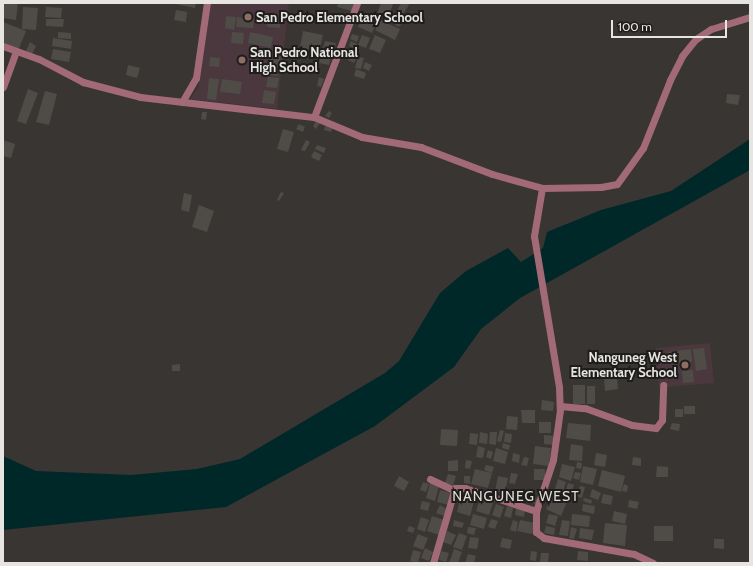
<!DOCTYPE html>
<html>
<head>
<meta charset="utf-8">
<style>
  body { margin:0 }
  #map { position:relative; width:753px; height:566px; overflow:hidden; background:#383532; font-family:Cabin,sans-serif }
  div>[style] { position:absolute }
  .education>* { inset:0; background:#4b373e }
  .water>* { inset:0; background:#002829 }
  .building>* { inset:0; background:#4f4c48 }
  .minor>* { height:7px; margin:-3.5px; padding:0 3.5px; transform-origin:3.5px; border-radius:3.5px; background:#a26977 }
  .dots>* { width:11px; height:11px; translate:-50% -50%; box-sizing:border-box; border:2px solid #1e1d1b; border-radius:50% }
  span { translate:-50% -50%; white-space:nowrap; text-align:center; line-height:1.15; -webkit-text-stroke:4px #1e1d1b; paint-order:stroke }
  .poi-label { font-size:13px; color:#e6e5e2; font-weight:700 }
  .left { translate:0 -50%; text-align:left }
  .right { translate:-100% -50%; text-align:right }
  .neighbourhood-label { font-size:14px; color:#dfddd8; letter-spacing:1px }
  .frame { position:absolute; inset:0; border:4px solid #e6e5e2; pointer-events:none }
  .scale { position:absolute; left:611px; top:20px; width:116px; height:18px; box-sizing:border-box; border:2px solid #e6e5e2; border-top:0; padding-left:5px; font-size:12px; line-height:14px; white-space:nowrap; color:#e6e5e2; -webkit-text-stroke:3px #1e1d1b; paint-order:stroke }
</style>
</head>
<body>
<div id="map">
  <div class="education">
    <div style="clip-path:polygon(211px 3px,289px 3px,277px 109px,190px 99px,198px 88px)"></div>
    <div style="clip-path:polygon(710px 343px,714px 383px,659px 388px,655px 348px)"></div>
  </div>
  <div class="water">
    <div style="clip-path:polygon(750px 139px,750px 170px,520px 298px,481px 329px,454px 367px,375px 426px,226px 507px,3px 530px,3px 456px,36px 471px,131px 475px,197px 469px,240px 459px,385px 373px,399px 361px,440px 293px,466px 271px,508px 248px,521px 262px,543px 248px,547px 232px,601px 210px,671px 191px)"></div>
  </div>
  <div class="building">
    <div style="clip-path:polygon(3px 3px,18px 3px,16px 20px,3px 18px)"></div>
    <div style="clip-path:polygon(171px 3px,196px 3px,195px 8px)"></div>
    <div style="clip-path:polygon(338px 3px,354px 3px,352px 11px,337px 7px)"></div>
    <div style="clip-path:polygon(381px 3px,393px 4px,388px 18px,377px 14px)"></div>
    <div style="clip-path:polygon(401px 3px,410px 3px,402px 16px,396px 13px)"></div>
    <div style="clip-path:polygon(23px 7px,38px 8px,36px 30px,22px 29px)"></div>
    <div style="clip-path:polygon(46px 7px,62px 8px,61px 18px,45px 17px)"></div>
    <div style="clip-path:polygon(176px 10px,187px 12px,186px 22px,174px 20px)"></div>
    <div style="clip-path:polygon(398px 14px,405px 19px,399px 27px,392px 23px)"></div>
    <div style="clip-path:polygon(363px 15px,377px 21px,372px 33px,358px 27px)"></div>
    <div style="clip-path:polygon(226px 16px,236px 17px,234px 30px,225px 28px)"></div>
    <div style="clip-path:polygon(237px 17px,254px 19px,253px 28px,236px 27px)"></div>
    <div style="clip-path:polygon(268px 17px,280px 18px,280px 28px,267px 27px)"></div>
    <div style="clip-path:polygon(46px 19px,64px 19px,63px 27px,46px 26px)"></div>
    <div style="clip-path:polygon(380px 20px,400px 29px,395px 40px,375px 30px)"></div>
    <div style="clip-path:polygon(3px 22px,26px 31px,18px 51px,3px 45px)"></div>
    <div style="clip-path:polygon(303px 31px,323px 35px,319px 52px,300px 47px)"></div>
    <div style="clip-path:polygon(58px 32px,71px 33px,71px 39px,58px 38px)"></div>
    <div style="clip-path:polygon(232px 32px,244px 33px,243px 44px,231px 43px)"></div>
    <div style="clip-path:polygon(250px 32px,273px 37px,271px 48px,248px 43px)"></div>
    <div style="clip-path:polygon(352px 34px,359px 36px,357px 42px,350px 39px)"></div>
    <div style="clip-path:polygon(362px 35px,370px 38px,366px 48px,358px 45px)"></div>
    <div style="clip-path:polygon(375px 35px,386px 40px,380px 53px,369px 49px)"></div>
    <div style="clip-path:polygon(53px 38px,72px 41px,71px 49px,52px 46px)"></div>
    <div style="clip-path:polygon(325px 41px,336px 43px,334px 51px,323px 48px)"></div>
    <div style="clip-path:polygon(351px 41px,357px 44px,355px 49px,349px 46px)"></div>
    <div style="clip-path:polygon(30px 42px,36px 46px,32px 54px,26px 51px)"></div>
    <div style="clip-path:polygon(53px 49px,71px 52px,69px 62px,51px 59px)"></div>
    <div style="clip-path:polygon(271px 54px,281px 56px,278px 76px,268px 75px)"></div>
    <div style="clip-path:polygon(321px 54px,331px 57px,329px 65px,319px 63px)"></div>
    <div style="clip-path:polygon(350px 54px,357px 57px,354px 63px,348px 60px)"></div>
    <div style="clip-path:polygon(210px 57px,220px 58px,219px 67px,209px 66px)"></div>
    <div style="clip-path:polygon(358px 57px,364px 58px,361px 69px,355px 68px)"></div>
    <div style="clip-path:polygon(365px 62px,372px 65px,369px 71px,363px 68px)"></div>
    <div style="clip-path:polygon(128px 65px,140px 68px,137px 78px,126px 75px)"></div>
    <div style="clip-path:polygon(356px 69px,366px 73px,364px 79px,354px 76px)"></div>
    <div style="clip-path:polygon(268px 77px,279px 78px,277px 88px,266px 87px)"></div>
    <div style="clip-path:polygon(319px 77px,324px 79px,321px 87px,317px 86px)"></div>
    <div style="clip-path:polygon(209px 78px,219px 79px,216px 100px,207px 99px)"></div>
    <div style="clip-path:polygon(222px 79px,242px 82px,240px 94px,220px 92px)"></div>
    <div style="clip-path:polygon(28px 89px,38px 93px,26px 124px,17px 121px)"></div>
    <div style="clip-path:polygon(264px 90px,276px 92px,274px 104px,262px 103px)"></div>
    <div style="clip-path:polygon(45px 91px,57px 94px,49px 125px,36px 122px)"></div>
    <div style="clip-path:polygon(727px 94px,740px 95px,738px 105px,726px 103px)"></div>
    <div style="clip-path:polygon(329px 111px,332px 113px,329px 118px,325px 116px)"></div>
    <div style="clip-path:polygon(202px 112px,207px 112px,206px 120px,201px 119px)"></div>
    <div style="clip-path:polygon(317px 120px,320px 123px,316px 129px,313px 126px)"></div>
    <div style="clip-path:polygon(299px 124px,305px 127px,303px 132px,296px 129px)"></div>
    <div style="clip-path:polygon(325px 126px,332px 128px,331px 132px,324px 130px)"></div>
    <div style="clip-path:polygon(283px 129px,294px 132px,288px 152px,277px 149px)"></div>
    <div style="clip-path:polygon(3px 140px,15px 144px,11px 158px,3px 156px)"></div>
    <div style="clip-path:polygon(306px 140px,310px 142px,305px 151px,301px 150px)"></div>
    <div style="clip-path:polygon(317px 145px,326px 148px,324px 153px,315px 149px)"></div>
    <div style="clip-path:polygon(314px 151px,322px 155px,319px 161px,311px 157px)"></div>
    <div style="clip-path:polygon(281px 192px,284px 193px,279px 201px,277px 200px)"></div>
    <div style="clip-path:polygon(184px 193px,192px 195px,189px 212px,181px 210px)"></div>
    <div style="clip-path:polygon(199px 205px,214px 211px,207px 232px,192px 227px)"></div>
    <div style="clip-path:polygon(704px 348px,707px 369px,696px 371px,693px 349px)"></div>
    <div style="clip-path:polygon(691px 349px,692px 362px,668px 364px,668px 352px)"></div>
    <div style="clip-path:polygon(180px 364px,180px 371px,172px 371px,172px 365px)"></div>
    <div style="clip-path:polygon(693px 370px,694px 382px,683px 383px,682px 371px)"></div>
    <div style="clip-path:polygon(617px 377px,618px 389px,605px 391px,604px 378px)"></div>
    <div style="clip-path:polygon(573px 385px,585px 385px,585px 404px,573px 404px)"></div>
    <div style="clip-path:polygon(587px 386px,595px 386px,595px 404px,587px 404px)"></div>
    <div style="clip-path:polygon(542px 400px,554px 402px,553px 411px,541px 410px)"></div>
    <div style="clip-path:polygon(684px 406px,695px 406px,695px 414px,684px 414px)"></div>
    <div style="clip-path:polygon(675px 409px,683px 409px,683px 417px,675px 417px)"></div>
    <div style="clip-path:polygon(521px 410px,535px 410px,535px 423px,522px 423px)"></div>
    <div style="clip-path:polygon(507px 416px,518px 417px,517px 430px,506px 429px)"></div>
    <div style="clip-path:polygon(539px 422px,551px 422px,551px 433px,539px 433px)"></div>
    <div style="clip-path:polygon(568px 423px,591px 425px,590px 441px,566px 438px)"></div>
    <div style="clip-path:polygon(672px 423px,680px 424px,679px 431px,670px 429px)"></div>
    <div style="clip-path:polygon(441px 429px,458px 430px,457px 446px,440px 445px)"></div>
    <div style="clip-path:polygon(500px 430px,504px 431px,501px 442px,497px 441px)"></div>
    <div style="clip-path:polygon(480px 432px,488px 434px,487px 444px,479px 443px)"></div>
    <div style="clip-path:polygon(490px 432px,497px 432px,496px 445px,489px 444px)"></div>
    <div style="clip-path:polygon(470px 433px,478px 434px,477px 445px,469px 444px)"></div>
    <div style="clip-path:polygon(505px 433px,512px 434px,511px 443px,504px 442px)"></div>
    <div style="clip-path:polygon(544px 435px,555px 436px,554px 445px,544px 444px)"></div>
    <div style="clip-path:polygon(503px 443px,510px 445px,509px 450px,502px 448px)"></div>
    <div style="clip-path:polygon(571px 444px,583px 446px,582px 461px,569px 460px)"></div>
    <div style="clip-path:polygon(478px 446px,485px 448px,483px 458px,476px 457px)"></div>
    <div style="clip-path:polygon(535px 446px,551px 448px,549px 466px,533px 464px)"></div>
    <div style="clip-path:polygon(496px 448px,508px 452px,505px 464px,493px 461px)"></div>
    <div style="clip-path:polygon(488px 450px,493px 452px,491px 459px,486px 457px)"></div>
    <div style="clip-path:polygon(513px 453px,520px 455px,519px 463px,512px 461px)"></div>
    <div style="clip-path:polygon(596px 453px,607px 455px,605px 467px,594px 465px)"></div>
    <div style="clip-path:polygon(524px 457px,529px 458px,527px 466px,521px 465px)"></div>
    <div style="clip-path:polygon(633px 457px,641px 458px,641px 466px,632px 465px)"></div>
    <div style="clip-path:polygon(458px 460px,458px 471px,448px 471px,448px 461px)"></div>
    <div style="clip-path:polygon(466px 460px,472px 461px,470px 469px,465px 468px)"></div>
    <div style="clip-path:polygon(577px 462px,582px 463px,581px 469px,576px 468px)"></div>
    <div style="clip-path:polygon(562px 464px,575px 467px,571px 481px,559px 477px)"></div>
    <div style="clip-path:polygon(486px 465px,494px 467px,492px 473px,484px 470px)"></div>
    <div style="clip-path:polygon(583px 466px,597px 469px,593px 485px,580px 482px)"></div>
    <div style="clip-path:polygon(657px 466px,668px 467px,668px 477px,656px 477px)"></div>
    <div style="clip-path:polygon(475px 469px,492px 473px,488px 488px,471px 484px)"></div>
    <div style="clip-path:polygon(534px 469px,545px 469px,545px 480px,534px 480px)"></div>
    <div style="clip-path:polygon(602px 470px,625px 476px,621px 492px,598px 486px)"></div>
    <div style="clip-path:polygon(575px 472px,581px 473px,579px 480px,573px 478px)"></div>
    <div style="clip-path:polygon(511px 473px,518px 474px,515px 484px,509px 483px)"></div>
    <div style="clip-path:polygon(448px 474px,456px 476px,453px 486px,445px 483px)"></div>
    <div style="clip-path:polygon(399px 476px,409px 482px,404px 491px,394px 486px)"></div>
    <div style="clip-path:polygon(464px 476px,470px 476px,470px 484px,464px 483px)"></div>
    <div style="clip-path:polygon(498px 476px,508px 478px,505px 493px,495px 491px)"></div>
    <div style="clip-path:polygon(558px 479px,566px 482px,563px 491px,555px 489px)"></div>
    <div style="clip-path:polygon(423px 482px,429px 484px,426px 492px,420px 490px)"></div>
    <div style="clip-path:polygon(430px 483px,439px 486px,435px 501px,426px 498px)"></div>
    <div style="clip-path:polygon(568px 483px,574px 485px,571px 495px,565px 493px)"></div>
    <div style="clip-path:polygon(624px 484px,628px 486px,627px 492px,622px 491px)"></div>
    <div style="clip-path:polygon(580px 486px,585px 487px,582px 498px,576px 496px)"></div>
    <div style="clip-path:polygon(592px 489px,601px 493px,598px 500px,590px 497px)"></div>
    <div style="clip-path:polygon(440px 490px,451px 493px,448px 505px,437px 502px)"></div>
    <div style="clip-path:polygon(461px 494px,475px 498px,470px 516px,457px 512px)"></div>
    <div style="clip-path:polygon(603px 494px,613px 496px,611px 505px,601px 503px)"></div>
    <div style="clip-path:polygon(552px 495px,567px 502px,561px 516px,546px 509px)"></div>
    <div style="clip-path:polygon(529px 496px,538px 499px,536px 504px,527px 501px)"></div>
    <div style="clip-path:polygon(584px 498px,592px 500px,591px 504px,583px 501px)"></div>
    <div style="clip-path:polygon(480px 499px,493px 503px,489px 515px,476px 511px)"></div>
    <div style="clip-path:polygon(629px 500px,639px 502px,637px 509px,628px 507px)"></div>
    <div style="clip-path:polygon(422px 501px,430px 503px,428px 511px,420px 509px)"></div>
    <div style="clip-path:polygon(496px 504px,504px 507px,500px 518px,492px 515px)"></div>
    <div style="clip-path:polygon(583px 504px,595px 506px,594px 514px,582px 511px)"></div>
    <div style="clip-path:polygon(440px 505px,447px 509px,444px 516px,436px 513px)"></div>
    <div style="clip-path:polygon(507px 506px,513px 508px,511px 518px,504px 516px)"></div>
    <div style="clip-path:polygon(516px 508px,525px 510px,524px 517px,515px 515px)"></div>
    <div style="clip-path:polygon(614px 511px,627px 514px,625px 524px,612px 521px)"></div>
    <div style="clip-path:polygon(473px 514px,487px 518px,484px 529px,470px 525px)"></div>
    <div style="clip-path:polygon(549px 514px,558px 516px,555px 526px,546px 523px)"></div>
    <div style="clip-path:polygon(572px 514px,590px 516px,589px 527px,571px 525px)"></div>
    <div style="clip-path:polygon(432px 516px,444px 520px,439px 535px,427px 531px)"></div>
    <div style="clip-path:polygon(421px 517px,429px 520px,425px 532px,417px 529px)"></div>
    <div style="clip-path:polygon(491px 519px,498px 521px,495px 529px,488px 527px)"></div>
    <div style="clip-path:polygon(454px 520px,464px 523px,462px 528px,453px 526px)"></div>
    <div style="clip-path:polygon(513px 520px,518px 522px,516px 532px,510px 530px)"></div>
    <div style="clip-path:polygon(520px 520px,535px 523px,532px 534px,517px 531px)"></div>
    <div style="clip-path:polygon(562px 520px,570px 521px,568px 536px,559px 535px)"></div>
    <div style="clip-path:polygon(605px 523px,627px 525px,625px 546px,603px 543px)"></div>
    <div style="clip-path:polygon(409px 526px,415px 528px,413px 533px,407px 531px)"></div>
    <div style="clip-path:polygon(546px 526px,555px 528px,554px 535px,544px 533px)"></div>
    <div style="clip-path:polygon(654px 526px,673px 526px,673px 541px,654px 541px)"></div>
    <div style="clip-path:polygon(468px 527px,476px 528px,474px 535px,467px 533px)"></div>
    <div style="clip-path:polygon(571px 527px,577px 529px,574px 539px,569px 538px)"></div>
    <div style="clip-path:polygon(580px 528px,594px 530px,592px 540px,579px 538px)"></div>
    <div style="clip-path:polygon(447px 531px,456px 535px,451px 545px,443px 542px)"></div>
    <div style="clip-path:polygon(459px 533px,467px 536px,462px 550px,453px 547px)"></div>
    <div style="clip-path:polygon(418px 534px,428px 538px,423px 550px,413px 546px)"></div>
    <div style="clip-path:polygon(470px 537px,479px 538px,477px 549px,468px 548px)"></div>
    <div style="clip-path:polygon(502px 538px,512px 540px,510px 549px,500px 547px)"></div>
    <div style="clip-path:polygon(714px 539px,724px 539px,724px 549px,714px 548px)"></div>
    <div style="clip-path:polygon(425px 548px,433px 552px,429px 561px,421px 558px)"></div>
    <div style="clip-path:polygon(454px 549px,462px 552px,458px 563px,449px 563px)"></div>
    <div style="clip-path:polygon(413px 550px,421px 552px,418px 563px,410px 561px)"></div>
    <div style="clip-path:polygon(441px 551px,449px 553px,446px 562px,439px 560px)"></div>
    <div style="clip-path:polygon(531px 551px,537px 552px,536px 561px,530px 560px)"></div>
    <div style="clip-path:polygon(578px 551px,588px 552px,588px 561px,577px 560px)"></div>
    <div style="clip-path:polygon(541px 553px,549px 553px,548px 563px,540px 562px)"></div>
    <div style="clip-path:polygon(468px 554px,476px 556px,474px 563px,465px 563px)"></div>
  </div>
  <div class="minor">
    <div style="left:3px;top:46px;width:38px;rotate:20deg"></div>
    <div style="left:39px;top:59px;width:50px;rotate:27.6deg"></div>
    <div style="left:83px;top:82px;width:59px;rotate:14.7deg"></div>
    <div style="left:140px;top:97px;width:175px;rotate:6.6deg"></div>
    <div style="left:314px;top:117px;width:52px;rotate:22.6deg"></div>
    <div style="left:362px;top:137px;width:60px;rotate:9.6deg"></div>
    <div style="left:421px;top:147px;width:76px;rotate:20.8deg"></div>
    <div style="left:492px;top:174px;width:52px;rotate:15.6deg"></div>
    <div style="left:542px;top:188px;width:59px;rotate:-1deg"></div>
    <div style="left:601px;top:187px;width:16px;rotate:-11deg"></div>
    <div style="left:617px;top:184px;width:44px;rotate:-54.2deg"></div>
    <div style="left:643px;top:148px;width:73px;rotate:-68.3deg"></div>
    <div style="left:670px;top:80px;width:27px;rotate:-63deg"></div>
    <div style="left:682px;top:56px;width:22px;rotate:-51deg"></div>
    <div style="left:696px;top:39px;width:18px;rotate:-34deg"></div>
    <div style="left:711px;top:29px;width:41px;rotate:-17.1deg"></div>
    <div style="left:3px;top:87px;width:38px;rotate:-70deg"></div>
    <div style="left:182px;top:102px;width:28px;rotate:-60deg"></div>
    <div style="left:196px;top:78px;width:76px;rotate:-81.7deg"></div>
    <div style="left:314px;top:117px;width:122px;rotate:-69.3deg"></div>
    <div style="left:542px;top:188px;width:49px;rotate:99.5deg"></div>
    <div style="left:534px;top:236px;width:153px;rotate:80.6deg"></div>
    <div style="left:559px;top:387px;width:23px;rotate:88deg"></div>
    <div style="left:560px;top:410px;width:50px;rotate:98deg"></div>
    <div style="left:553px;top:460px;width:54px;rotate:108.4deg"></div>
    <div style="left:536px;top:511px;width:21px;rotate:90deg"></div>
    <div style="left:536px;top:532px;width:10px;rotate:37deg"></div>
    <div style="left:544px;top:538px;width:91px;rotate:10.1deg"></div>
    <div style="left:634px;top:554px;width:21px;rotate:25deg"></div>
    <div style="left:560px;top:406px;width:25px;rotate:5deg"></div>
    <div style="left:585px;top:408px;width:50px;rotate:19.9deg"></div>
    <div style="left:632px;top:425px;width:24px;rotate:7deg"></div>
    <div style="left:656px;top:428px;width:10px;rotate:-53deg"></div>
    <div style="left:662px;top:420px;width:35px;rotate:-88deg"></div>
    <div style="left:430px;top:479px;width:26px;rotate:25deg"></div>
    <div style="left:433px;top:563px;width:78px;rotate:-73.7deg"></div>
    <div style="left:455px;top:488px;width:10px"></div>
    <div style="left:465px;top:488px;width:75px;rotate:17.9deg"></div>
  </div>
  <div class="dots">
    <div style="left:248px;top:17px;background:#8d6e63"></div>
    <div style="left:242px;top:60px;background:#8d6e63"></div>
    <div style="left:685px;top:365px;background:#8d6e63"></div>
  </div>
  <div class="poi-label">
    <span class="left" style="left:256px;top:17px">San Pedro Elementary School</span>
    <span class="left" style="left:250px;top:60px">San Pedro National<br>High School</span>
    <span class="right" style="left:677px;top:365px">Nanguneg West<br>Elementary School</span>
  </div>
  <div class="neighbourhood-label">
    <span style="left:516px;top:496px">NANGUNEG WEST</span>
  </div>
  <div class="frame"></div>
  <div class="scale">100 m</div>
</div>
</body>
</html>
